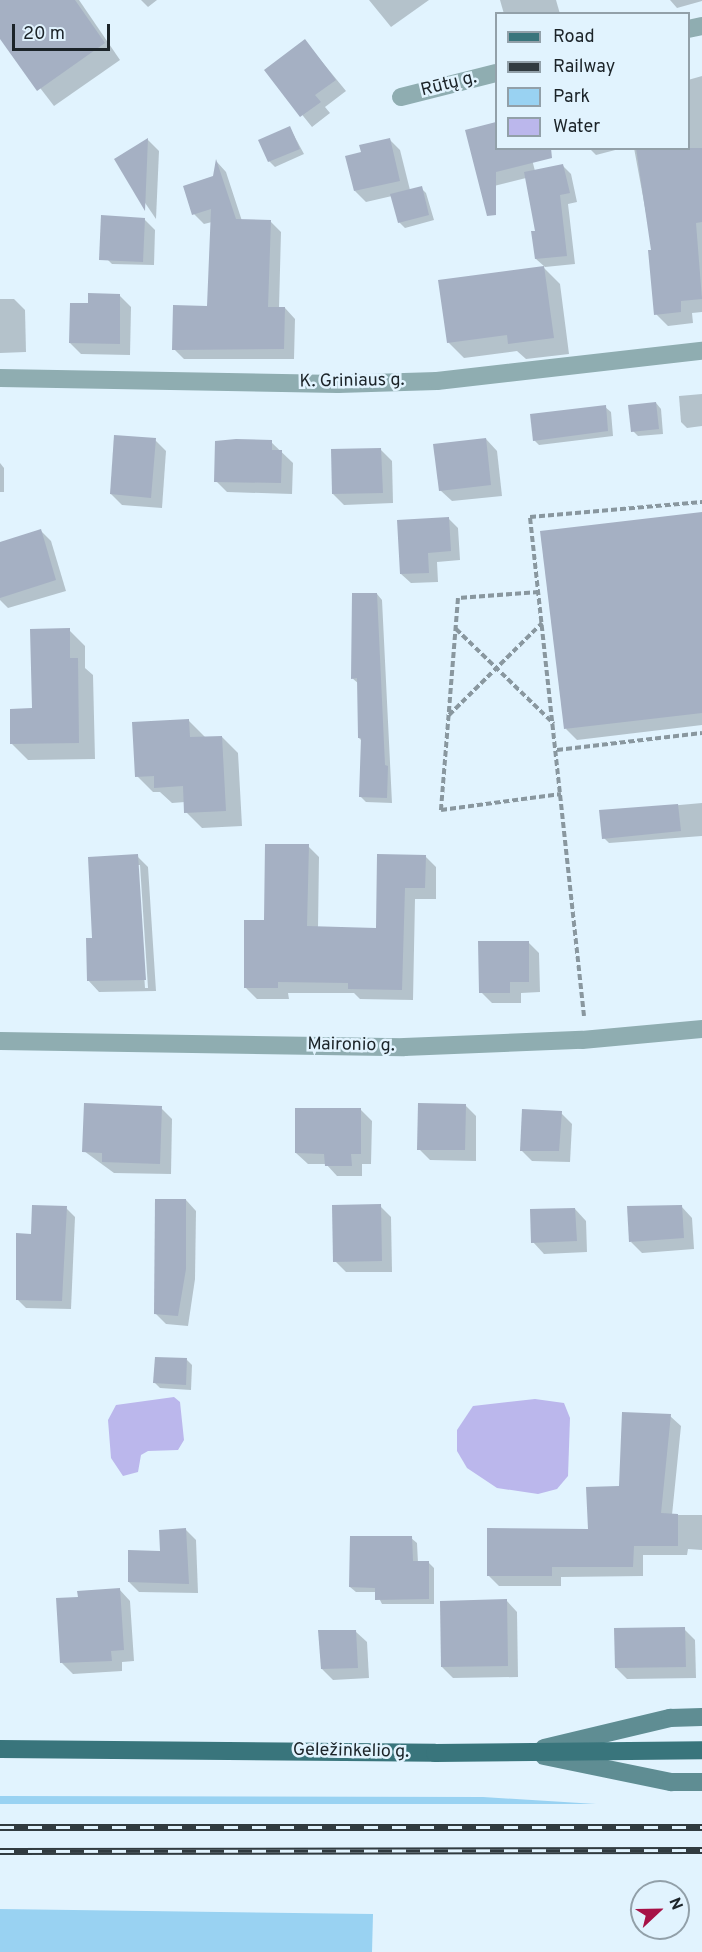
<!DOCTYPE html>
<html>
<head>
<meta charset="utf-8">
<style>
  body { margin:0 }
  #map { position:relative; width:702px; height:1952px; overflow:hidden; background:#e1f3fe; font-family:Overpass,sans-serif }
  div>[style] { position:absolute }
  .green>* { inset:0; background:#99d2f2 }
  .water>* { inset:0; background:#bbb7ec }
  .shadow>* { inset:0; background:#0003 }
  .building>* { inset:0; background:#a5b0c3 }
  .path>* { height:4px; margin-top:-2px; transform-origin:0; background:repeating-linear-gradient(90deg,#89979f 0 6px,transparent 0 9px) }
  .street>* { height:18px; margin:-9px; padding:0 9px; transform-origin:9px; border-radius:9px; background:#8fadb1 }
  .secondary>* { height:18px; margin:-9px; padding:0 9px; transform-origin:9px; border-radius:9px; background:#5f8d93 }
  .primary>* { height:18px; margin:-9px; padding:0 9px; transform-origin:9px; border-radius:9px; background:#39757c }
  .rail>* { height:7px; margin-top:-3.5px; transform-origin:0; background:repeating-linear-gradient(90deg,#e1f3fe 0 14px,#313b40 0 28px); box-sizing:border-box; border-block:2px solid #313b40 }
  span { translate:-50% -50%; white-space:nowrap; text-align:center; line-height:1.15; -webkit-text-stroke:5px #e1f3fe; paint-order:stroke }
  .street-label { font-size:18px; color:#1c2429 }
  .legend { position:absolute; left:495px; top:12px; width:195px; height:138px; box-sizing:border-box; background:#e1f3fe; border:2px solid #92a0a9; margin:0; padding:8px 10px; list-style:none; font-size:18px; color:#1c2429 }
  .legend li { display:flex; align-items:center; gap:12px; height:30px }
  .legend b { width:30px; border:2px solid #92a0a9 }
  .north { position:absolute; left:630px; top:1880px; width:60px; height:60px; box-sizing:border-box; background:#e1f3fe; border:2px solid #92a0a9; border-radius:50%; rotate:68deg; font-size:16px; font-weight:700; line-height:24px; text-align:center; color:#1c2429 }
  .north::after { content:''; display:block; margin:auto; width:21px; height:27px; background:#a71146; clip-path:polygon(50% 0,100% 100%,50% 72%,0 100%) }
  .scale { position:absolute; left:12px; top:24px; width:98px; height:27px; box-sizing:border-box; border:3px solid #1c2429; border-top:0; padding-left:8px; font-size:18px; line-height:21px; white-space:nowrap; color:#1c2429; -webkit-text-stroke:4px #e1f3fe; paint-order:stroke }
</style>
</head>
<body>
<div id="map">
  <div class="green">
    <div style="clip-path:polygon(0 1796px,483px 1797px,596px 1804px,0 1804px)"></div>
    <div style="clip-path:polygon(0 1909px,373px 1914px,372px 1952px,0 1952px)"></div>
  </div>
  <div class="water">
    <div style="clip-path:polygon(174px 1397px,180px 1402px,184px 1440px,178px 1450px,148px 1451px,141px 1455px,138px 1472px,123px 1476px,111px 1458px,108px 1420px,116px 1405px)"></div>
    <div style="clip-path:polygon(535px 1399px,564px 1403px,570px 1418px,568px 1476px,557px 1489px,538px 1494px,497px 1488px,467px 1468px,457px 1451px,457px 1430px,473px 1406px)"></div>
  </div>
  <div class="shadow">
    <div style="clip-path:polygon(10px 0,79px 0,120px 60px,54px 106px,0 36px,0 11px)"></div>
    <div style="clip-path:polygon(141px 0,157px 0,148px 7px)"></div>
    <div style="clip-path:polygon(369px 0,429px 0,391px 27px)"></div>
    <div style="clip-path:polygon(500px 0,556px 0,560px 14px,504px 14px)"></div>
    <div style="clip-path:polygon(670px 0,702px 0,702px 1px,677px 8px)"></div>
    <div style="clip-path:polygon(305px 41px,346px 91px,325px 107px,330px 113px,312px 127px,266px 70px)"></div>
    <div style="clip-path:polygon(702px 76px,702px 312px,692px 313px,693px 323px,668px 326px,656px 314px,653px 251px,634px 148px,688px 148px,688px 80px)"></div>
    <div style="clip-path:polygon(496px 124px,496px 148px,529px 148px,535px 171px,563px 166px,571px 174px,577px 202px,568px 204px,575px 264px,545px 267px,536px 259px,537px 232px,526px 178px,490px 187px,467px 131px)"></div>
    <div style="clip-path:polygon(290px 128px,304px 154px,275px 167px,269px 161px)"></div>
    <div style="clip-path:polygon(389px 139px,400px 150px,410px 190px,421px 188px,426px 193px,434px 220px,405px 228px,399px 222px,392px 196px,366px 202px,355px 191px,363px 153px)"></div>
    <div style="clip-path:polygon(148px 140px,159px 151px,156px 219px,116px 160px)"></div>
    <div style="clip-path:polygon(589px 148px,623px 148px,596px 155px)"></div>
    <div style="clip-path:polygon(217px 162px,226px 172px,242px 221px,271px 222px,281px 232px,279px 308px,285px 308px,295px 319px,294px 359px,184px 359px,174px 349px,209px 308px,212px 222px,204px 224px,194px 214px,214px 178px)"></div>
    <div style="clip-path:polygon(144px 219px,155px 230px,154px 265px,112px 264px,101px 253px)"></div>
    <div style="clip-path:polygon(544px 268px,560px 284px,569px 354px,526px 359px,517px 351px,464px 358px,448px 342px)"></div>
    <div style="clip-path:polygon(120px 296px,131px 307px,130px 355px,81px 354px,70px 343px,89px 305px)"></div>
    <div style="clip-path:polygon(0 299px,14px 299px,25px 310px,26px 352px,0 353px)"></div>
    <div style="clip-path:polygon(702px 394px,702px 426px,687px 428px,681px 422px,679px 396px)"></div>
    <div style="clip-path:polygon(656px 403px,661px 409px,663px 434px,638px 436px,633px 431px)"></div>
    <div style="clip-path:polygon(605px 407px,611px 412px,613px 436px,539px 445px,534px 440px)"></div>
    <div style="clip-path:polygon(486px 439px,497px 451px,502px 496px,452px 501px,440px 490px)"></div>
    <div style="clip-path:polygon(155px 440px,166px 451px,162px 508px,122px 505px,111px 494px)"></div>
    <div style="clip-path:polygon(271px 442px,293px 463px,292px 494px,227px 492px,216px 481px)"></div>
    <div style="clip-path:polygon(381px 450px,392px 461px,393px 503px,344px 505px,333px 494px)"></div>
    <div style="clip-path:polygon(0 463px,4px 468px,4px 492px,0 492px)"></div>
    <div style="clip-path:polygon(702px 513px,702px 725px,577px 740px,566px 729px)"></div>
    <div style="clip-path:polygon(448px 518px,458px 528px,460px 560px,437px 562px,438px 582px,411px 583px,401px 574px)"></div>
    <div style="clip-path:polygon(41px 531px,51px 541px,66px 591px,8px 608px,0 600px,0 543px)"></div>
    <div style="clip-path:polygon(377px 594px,382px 600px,392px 803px,366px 802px,360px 796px,363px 742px,359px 738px,359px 684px,352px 678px)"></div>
    <div style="clip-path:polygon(69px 630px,85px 646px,85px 668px,93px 675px,95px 759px,28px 760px,12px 744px,33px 710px)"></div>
    <div style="clip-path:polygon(189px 721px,205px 737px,222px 737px,238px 753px,242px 826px,202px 828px,186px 812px,185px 802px,172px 803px,160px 792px,153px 792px,137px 776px)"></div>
    <div style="clip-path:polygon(702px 803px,702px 836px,609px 843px,604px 838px,601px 812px)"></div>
    <div style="clip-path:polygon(308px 846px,319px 857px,318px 928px,378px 929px,425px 856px,436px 867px,436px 899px,415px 899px,413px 1000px,360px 999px,354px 993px,288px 993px,289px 999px,257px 999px,246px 988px,265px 921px)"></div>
    <div style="clip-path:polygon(evenodd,137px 856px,148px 867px,156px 991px,99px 992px,88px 980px,93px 939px,137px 856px,137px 865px,140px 865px,148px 988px,145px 988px,137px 865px)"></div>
    <div style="clip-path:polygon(528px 942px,539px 953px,540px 992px,521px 993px,521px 1003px,492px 1003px,481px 992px)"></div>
    <div style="clip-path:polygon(465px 1105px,476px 1116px,476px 1161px,430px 1160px,419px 1149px)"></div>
    <div style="clip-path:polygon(161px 1108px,172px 1119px,171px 1174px,114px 1173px,84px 1151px)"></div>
    <div style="clip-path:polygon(361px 1110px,372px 1121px,371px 1164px,362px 1164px,362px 1176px,337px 1176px,326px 1164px,308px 1164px,296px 1153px)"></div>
    <div style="clip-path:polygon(561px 1113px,572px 1124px,570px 1162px,532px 1161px,521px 1150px)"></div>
    <div style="clip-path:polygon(186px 1200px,196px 1211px,195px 1279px,188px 1326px,166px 1324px,156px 1314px)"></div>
    <div style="clip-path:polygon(380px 1206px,391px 1217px,392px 1272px,346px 1272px,335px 1261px)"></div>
    <div style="clip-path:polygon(681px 1206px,692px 1218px,694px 1249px,642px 1253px,631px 1242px)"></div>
    <div style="clip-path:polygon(66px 1208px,75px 1217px,71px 1309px,26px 1308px,17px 1299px,32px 1235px)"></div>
    <div style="clip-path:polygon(575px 1209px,586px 1221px,587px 1252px,544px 1254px,533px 1242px)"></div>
    <div style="clip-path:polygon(187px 1360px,192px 1365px,191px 1390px,160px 1388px,155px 1383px)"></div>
    <div style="clip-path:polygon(670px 1416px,681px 1426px,672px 1515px,702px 1515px,702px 1550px,688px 1549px,687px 1555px,643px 1555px,643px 1576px,561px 1577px,561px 1586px,499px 1586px,488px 1575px,589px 1530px)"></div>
    <div style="clip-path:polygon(186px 1530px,196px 1540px,198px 1593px,139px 1592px,129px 1582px)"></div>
    <div style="clip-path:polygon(411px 1538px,417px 1543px,418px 1563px,428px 1562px,434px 1568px,434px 1604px,382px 1604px,376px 1592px,356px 1592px,350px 1587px)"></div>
    <div style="clip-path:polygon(119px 1589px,130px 1601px,134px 1661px,122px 1662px,122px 1671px,73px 1674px,62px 1663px,79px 1598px)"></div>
    <div style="clip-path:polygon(506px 1600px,517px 1612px,518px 1677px,453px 1678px,442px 1667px)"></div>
    <div style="clip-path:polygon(684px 1629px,695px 1640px,696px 1678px,627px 1679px,616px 1668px)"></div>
    <div style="clip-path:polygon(355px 1631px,367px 1642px,369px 1678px,333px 1680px,322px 1669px)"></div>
  </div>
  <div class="building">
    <div style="clip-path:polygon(0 0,75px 0,105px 43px,37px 91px,0 39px)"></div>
    <div style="clip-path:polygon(305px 39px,336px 80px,315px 95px,321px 102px,300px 117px,264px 70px)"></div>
    <div style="clip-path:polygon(496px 122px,496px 148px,551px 148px,552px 158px,496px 172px,496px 215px,487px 216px,465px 130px)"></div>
    <div style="clip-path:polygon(290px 126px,300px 149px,268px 162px,258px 140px)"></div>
    <div style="clip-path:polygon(148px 138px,145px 211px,114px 159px)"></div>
    <div style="clip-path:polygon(390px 138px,400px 181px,354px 191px,345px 156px,361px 152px,359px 145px)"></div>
    <div style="clip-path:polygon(636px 148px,702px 148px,702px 222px,696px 223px,702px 299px,681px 301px,681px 312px,654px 315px,648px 250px,651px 250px)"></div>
    <div style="clip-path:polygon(216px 159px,236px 219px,271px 220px,268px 307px,285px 307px,284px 349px,172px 350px,173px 305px,207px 306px,211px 209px,192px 215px,183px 186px,213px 176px)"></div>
    <div style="clip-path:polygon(563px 164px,570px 193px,560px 195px,567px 256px,535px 259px,531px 231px,535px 231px,524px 172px)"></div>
    <div style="clip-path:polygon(422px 186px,429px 215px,398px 223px,390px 194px)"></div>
    <div style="clip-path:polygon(101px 215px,145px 218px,143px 262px,99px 260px)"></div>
    <div style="clip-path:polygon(544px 266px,554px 338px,508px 344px,507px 335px,447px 343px,438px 280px)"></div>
    <div style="clip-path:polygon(88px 293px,120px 294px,120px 344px,69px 343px,70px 303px,88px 303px)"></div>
    <div style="clip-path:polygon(656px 402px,659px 429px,631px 432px,628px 405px)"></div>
    <div style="clip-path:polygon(606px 405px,608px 431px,533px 441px,530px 414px)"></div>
    <div style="clip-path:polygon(114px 435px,156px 438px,151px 498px,110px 494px)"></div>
    <div style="clip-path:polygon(486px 438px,491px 485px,439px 491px,433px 444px)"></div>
    <div style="clip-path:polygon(236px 439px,272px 440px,272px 450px,282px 450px,281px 483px,214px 482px,215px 441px)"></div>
    <div style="clip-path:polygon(381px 448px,383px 493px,332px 494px,331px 449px)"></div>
    <div style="clip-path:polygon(702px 512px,702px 713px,564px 729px,540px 531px)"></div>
    <div style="clip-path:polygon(449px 517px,451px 551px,428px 553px,429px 573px,400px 574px,397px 520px)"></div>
    <div style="clip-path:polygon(41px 529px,56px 580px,0 598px,0 542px)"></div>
    <div style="clip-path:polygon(352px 593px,377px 593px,385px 765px,388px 766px,387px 798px,359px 797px,361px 738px,358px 738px,357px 678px,351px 679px)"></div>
    <div style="clip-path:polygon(70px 628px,70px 658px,78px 658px,79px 743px,10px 744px,10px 709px,32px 708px,30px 629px)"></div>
    <div style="clip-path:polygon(189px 719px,190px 737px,222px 736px,226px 811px,184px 813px,183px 786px,154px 788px,154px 776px,135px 777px,132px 722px)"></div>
    <div style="clip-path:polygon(678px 804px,681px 831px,602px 839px,599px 810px)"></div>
    <div style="clip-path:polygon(265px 844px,309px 844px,307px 926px,376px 928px,377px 854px,426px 855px,425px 888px,405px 888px,402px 990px,348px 989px,348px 983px,278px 982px,278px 988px,244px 988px,244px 920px,264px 920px)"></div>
    <div style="clip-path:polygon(138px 854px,146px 980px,87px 981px,86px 938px,92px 938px,88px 857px)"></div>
    <div style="clip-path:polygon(478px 941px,529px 941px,529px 982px,510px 982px,510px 993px,479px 993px)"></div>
    <div style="clip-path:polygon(84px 1103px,162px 1106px,160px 1164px,102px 1162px,102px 1153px,82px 1152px)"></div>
    <div style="clip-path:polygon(418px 1103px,466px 1104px,465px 1150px,417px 1150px)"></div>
    <div style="clip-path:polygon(295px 1108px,361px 1108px,361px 1154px,351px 1154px,352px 1166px,325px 1166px,324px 1154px,295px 1153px)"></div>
    <div style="clip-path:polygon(522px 1109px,562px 1111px,559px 1151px,520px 1151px)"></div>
    <div style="clip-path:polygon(155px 1199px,186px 1199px,186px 1269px,178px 1316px,154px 1314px)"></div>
    <div style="clip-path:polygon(381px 1204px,382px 1261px,333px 1262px,332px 1205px)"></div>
    <div style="clip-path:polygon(32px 1205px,67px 1206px,62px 1301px,16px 1300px,16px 1233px,31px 1234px)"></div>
    <div style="clip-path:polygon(682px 1205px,684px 1238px,629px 1242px,627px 1206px)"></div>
    <div style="clip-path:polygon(575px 1208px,577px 1241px,531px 1243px,530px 1209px)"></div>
    <div style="clip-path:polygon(155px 1357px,187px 1358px,186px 1385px,153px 1383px)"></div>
    <div style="clip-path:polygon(622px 1412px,671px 1414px,661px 1513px,678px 1514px,678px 1546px,634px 1546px,633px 1567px,552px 1567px,552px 1576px,487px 1576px,487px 1528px,588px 1529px,586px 1487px,619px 1486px)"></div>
    <div style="clip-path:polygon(186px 1528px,189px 1584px,128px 1582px,128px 1550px,160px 1551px,159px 1530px)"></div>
    <div style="clip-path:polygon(350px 1536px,412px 1536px,413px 1561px,429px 1561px,429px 1599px,375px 1600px,375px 1588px,349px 1587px)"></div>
    <div style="clip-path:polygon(120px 1588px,124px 1650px,111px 1651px,112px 1661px,60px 1663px,56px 1598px,78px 1597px,77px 1591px)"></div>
    <div style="clip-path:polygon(507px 1599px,508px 1666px,441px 1667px,440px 1601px)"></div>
    <div style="clip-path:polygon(685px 1627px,686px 1667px,615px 1668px,614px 1628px)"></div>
    <div style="clip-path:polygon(318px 1630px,356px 1630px,358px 1668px,321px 1669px)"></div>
  </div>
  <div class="path">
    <div style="left:539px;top:592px;width:81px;rotate:175.8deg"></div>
    <div style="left:458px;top:598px;width:213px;rotate:94.6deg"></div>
    <div style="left:441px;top:810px;width:121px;rotate:-7.6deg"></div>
    <div style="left:456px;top:629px;width:136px;rotate:44.1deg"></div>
    <div style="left:449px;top:715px;width:131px;rotate:-44.7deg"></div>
    <div style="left:557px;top:750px;width:146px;rotate:-6.7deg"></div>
    <div style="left:584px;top:1016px;width:502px;rotate:-96.18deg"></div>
    <div style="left:530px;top:517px;width:173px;rotate:-5deg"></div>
  </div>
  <div class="street">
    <div style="left:688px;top:29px;width:14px;rotate:-12deg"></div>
    <div style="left:401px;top:97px;width:98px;rotate:-14.2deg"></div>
    <div style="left:0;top:378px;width:338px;rotate:1deg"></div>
    <div style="left:338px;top:384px;width:99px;rotate:-1.7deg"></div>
    <div style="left:437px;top:381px;width:267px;rotate:-6.5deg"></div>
    <div style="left:0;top:1041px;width:404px;rotate:0.9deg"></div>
    <div style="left:404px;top:1047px;width:178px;rotate:-2.3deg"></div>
    <div style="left:582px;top:1040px;width:121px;rotate:-5.2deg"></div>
  </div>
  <div class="secondary">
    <div style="left:544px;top:1748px;width:130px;rotate:-13.4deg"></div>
    <div style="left:670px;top:1718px;width:32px;rotate:-2deg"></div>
    <div style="left:544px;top:1756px;width:130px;rotate:11.6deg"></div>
    <div style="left:671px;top:1782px;width:31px"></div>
  </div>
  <div class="primary">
    <div style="left:0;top:1749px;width:435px;rotate:0.5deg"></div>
    <div style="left:435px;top:1753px;width:267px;rotate:-0.6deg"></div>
  </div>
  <div class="rail">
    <div style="left:0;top:1827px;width:702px"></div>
    <div style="left:0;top:1851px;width:702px;rotate:-0.08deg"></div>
  </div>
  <div class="street-label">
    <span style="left:449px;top:85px;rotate:-14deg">Rūtų g.</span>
    <span style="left:352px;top:382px;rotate:-1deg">K. Griniaus g.</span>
    <span style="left:351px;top:1046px;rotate:1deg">Maironio g.</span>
    <span style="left:351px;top:1752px;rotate:1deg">Geležinkelio g.</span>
  </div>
  <ul class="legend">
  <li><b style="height:8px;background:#39757c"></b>Road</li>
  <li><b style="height:8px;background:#313b40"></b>Railway</li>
  <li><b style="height:16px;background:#99d2f2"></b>Park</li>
  <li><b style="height:16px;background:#bbb7ec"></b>Water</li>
  </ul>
  <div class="north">N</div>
  <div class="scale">20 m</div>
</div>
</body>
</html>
